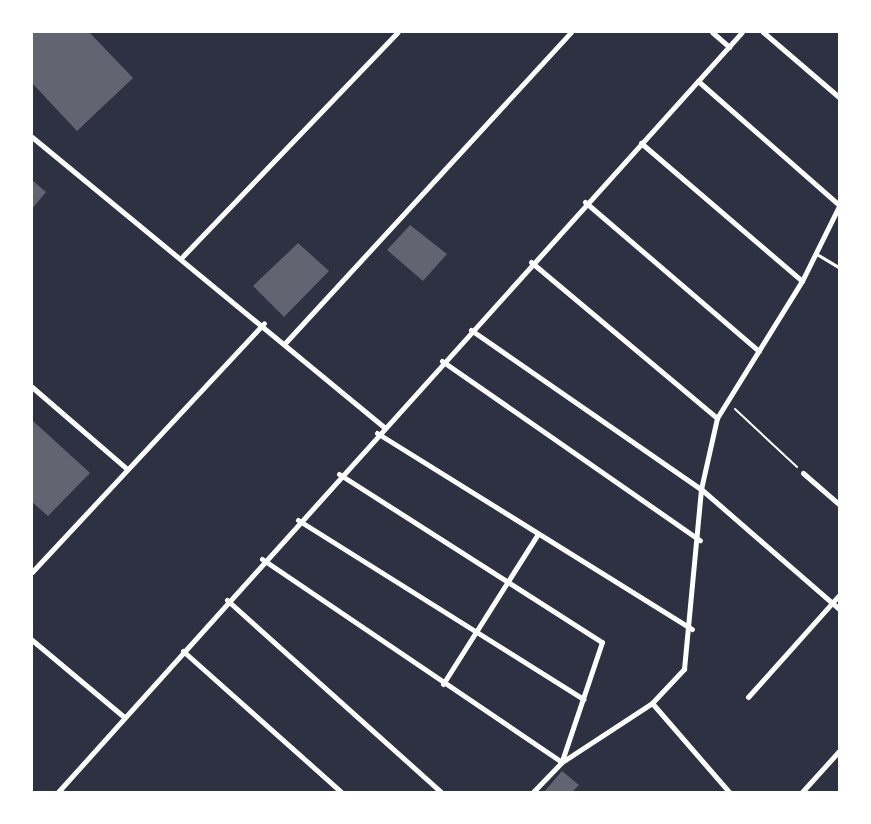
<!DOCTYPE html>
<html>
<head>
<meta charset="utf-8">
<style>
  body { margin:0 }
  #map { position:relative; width:871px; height:824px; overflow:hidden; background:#2d3142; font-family:Montserrat,sans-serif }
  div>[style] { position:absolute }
  .building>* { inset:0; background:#626471 }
  .path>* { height:2px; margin:-1px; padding:0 1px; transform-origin:1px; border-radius:1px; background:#fff }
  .service>* { height:2.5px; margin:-1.25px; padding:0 1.25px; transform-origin:1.25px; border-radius:1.25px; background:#fff }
  .minor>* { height:5px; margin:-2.5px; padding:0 2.5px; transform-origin:2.5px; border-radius:2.5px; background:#fff }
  span { translate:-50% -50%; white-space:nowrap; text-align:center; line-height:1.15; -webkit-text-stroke:5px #fff; paint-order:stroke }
  .frame { position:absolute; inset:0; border:33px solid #fff; pointer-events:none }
</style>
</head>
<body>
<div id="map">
  <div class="building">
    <div style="clip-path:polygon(32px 32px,89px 32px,133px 78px,77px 131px,32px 83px)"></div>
    <div style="clip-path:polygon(32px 180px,46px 192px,32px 209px)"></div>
    <div style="clip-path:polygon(410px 225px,447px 254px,423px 281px,387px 250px)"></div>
    <div style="clip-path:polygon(298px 243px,329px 271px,284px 317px,253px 286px)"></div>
    <div style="clip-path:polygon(32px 420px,90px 473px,48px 516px,32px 502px)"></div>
    <div style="clip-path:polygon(562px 771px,579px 785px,572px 792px,544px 792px)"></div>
  </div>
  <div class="path">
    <div style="left:735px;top:409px;width:85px;rotate:43.1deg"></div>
  </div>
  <div class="service">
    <div style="left:817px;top:254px;width:27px;rotate:31deg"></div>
  </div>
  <div class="minor">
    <div style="left:712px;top:32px;width:23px;rotate:41deg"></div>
    <div style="left:763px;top:32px;width:101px;rotate:40.6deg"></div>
    <div style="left:698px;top:81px;width:188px;rotate:41.3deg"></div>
    <div style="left:32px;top:137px;width:456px;rotate:39.5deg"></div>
    <div style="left:641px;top:143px;width:212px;rotate:40.6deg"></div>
    <div style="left:585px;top:202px;width:229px;rotate:40.6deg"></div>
    <div style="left:183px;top:256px;width:310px;rotate:-46.2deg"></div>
    <div style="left:531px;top:262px;width:243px;rotate:40deg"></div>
    <div style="left:471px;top:330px;width:280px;rotate:34.7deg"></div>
    <div style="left:701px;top:489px;width:184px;rotate:41deg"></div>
    <div style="left:286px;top:342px;width:421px;rotate:-47.4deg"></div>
    <div style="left:442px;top:361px;width:314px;rotate:34.8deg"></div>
    <div style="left:32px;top:387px;width:125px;rotate:40.8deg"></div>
    <div style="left:377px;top:433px;width:371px;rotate:31.9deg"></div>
    <div style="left:803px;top:473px;width:49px;rotate:40.9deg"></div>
    <div style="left:339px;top:474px;width:312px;rotate:32.6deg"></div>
    <div style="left:602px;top:642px;width:126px;rotate:108.6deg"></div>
    <div style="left:298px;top:520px;width:337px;rotate:32.1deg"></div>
    <div style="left:262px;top:559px;width:362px;rotate:34.1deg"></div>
    <div style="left:32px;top:572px;width:340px;rotate:-47deg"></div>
    <div style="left:227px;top:600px;width:288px;rotate:41.9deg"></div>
    <div style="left:32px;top:640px;width:120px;rotate:39.9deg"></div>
    <div style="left:183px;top:651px;width:212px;rotate:41.7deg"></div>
    <div style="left:443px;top:684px;width:178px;rotate:-57.7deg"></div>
    <div style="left:748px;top:697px;width:138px;rotate:-48.2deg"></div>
    <div style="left:652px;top:703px;width:118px;rotate:49.1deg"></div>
    <div style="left:58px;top:792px;width:1022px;rotate:-48.01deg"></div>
    <div style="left:533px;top:792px;width:42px;rotate:-46deg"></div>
    <div style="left:562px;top:762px;width:108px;rotate:-33.2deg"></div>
    <div style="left:652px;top:703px;width:47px;rotate:-46.7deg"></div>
    <div style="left:684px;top:669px;width:181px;rotate:-84.6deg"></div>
    <div style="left:701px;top:489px;width:73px;rotate:-77.3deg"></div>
    <div style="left:717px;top:418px;width:161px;rotate:-58.2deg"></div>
    <div style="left:802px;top:281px;width:86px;rotate:-63.7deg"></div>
    <div style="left:802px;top:792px;width:57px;rotate:-47.9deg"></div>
  </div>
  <div class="frame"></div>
</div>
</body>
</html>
